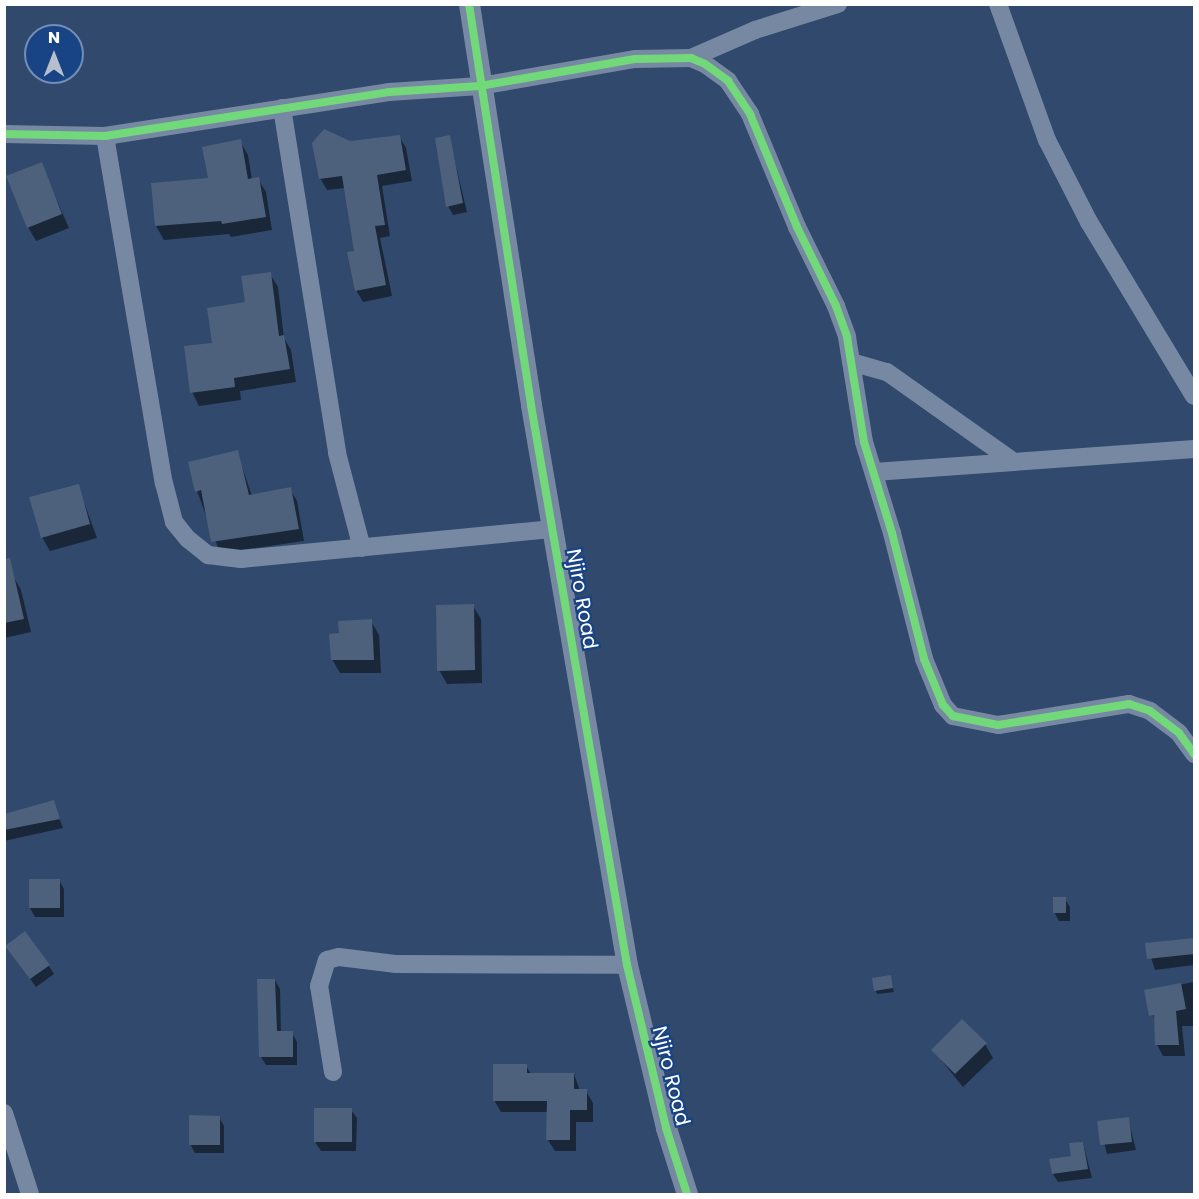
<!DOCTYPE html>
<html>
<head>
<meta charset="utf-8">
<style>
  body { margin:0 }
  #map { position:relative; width:1199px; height:1199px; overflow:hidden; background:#30496c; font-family:Poppins,sans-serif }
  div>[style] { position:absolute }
  .shadow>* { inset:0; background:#0007 }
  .building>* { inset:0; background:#4d617d }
  .minor>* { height:18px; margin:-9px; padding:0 9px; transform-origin:9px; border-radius:9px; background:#7789a2 }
  .tertiary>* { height:21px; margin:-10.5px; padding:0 10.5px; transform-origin:10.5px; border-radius:10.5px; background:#7789a2 }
  .cycleway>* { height:8px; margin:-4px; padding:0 4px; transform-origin:4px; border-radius:4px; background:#71d979 }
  span { translate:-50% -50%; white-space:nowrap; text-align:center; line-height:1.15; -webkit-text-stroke:4.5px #184485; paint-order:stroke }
  .street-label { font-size:20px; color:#fff }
  .frame { position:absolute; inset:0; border:6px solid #fff; pointer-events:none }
  .north { position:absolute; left:24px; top:24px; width:60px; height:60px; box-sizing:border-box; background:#184485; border:2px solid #748fb6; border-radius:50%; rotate:0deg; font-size:16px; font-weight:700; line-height:24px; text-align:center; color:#fff }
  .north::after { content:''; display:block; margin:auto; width:21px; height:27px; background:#b7bfcc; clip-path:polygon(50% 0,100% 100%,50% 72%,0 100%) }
</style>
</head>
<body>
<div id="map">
  <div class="shadow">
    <div style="clip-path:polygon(399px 136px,406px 148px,412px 181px,382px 186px,390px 236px,380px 238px,392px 296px,363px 302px,356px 290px,356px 252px,345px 188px,327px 190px,320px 178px,350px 142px)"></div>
    <div style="clip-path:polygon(449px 137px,467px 212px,453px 215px,448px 206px)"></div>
    <div style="clip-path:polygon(240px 141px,248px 155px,252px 180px,258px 179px,266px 192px,272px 230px,231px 237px,229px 234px,164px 240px,156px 226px,152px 184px,209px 179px)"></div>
    <div style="clip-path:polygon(41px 164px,69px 228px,36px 241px,28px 227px)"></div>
    <div style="clip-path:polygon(270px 274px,278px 287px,284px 338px,291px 350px,296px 382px,240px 391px,241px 400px,199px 406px,192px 392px,214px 344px)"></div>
    <div style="clip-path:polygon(237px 452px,252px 496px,290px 489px,297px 501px,304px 541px,220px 553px,197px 491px)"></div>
    <div style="clip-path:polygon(78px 486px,97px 538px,50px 551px,42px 537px)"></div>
    <div style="clip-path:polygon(13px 576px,21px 590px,31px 632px,4px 638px,4px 578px)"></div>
    <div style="clip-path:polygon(473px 606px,481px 619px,482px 683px,447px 684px,439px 670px)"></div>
    <div style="clip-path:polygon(371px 621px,379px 635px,381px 673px,340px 673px,332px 659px,340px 635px)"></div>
    <div style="clip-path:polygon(53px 802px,63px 828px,4px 841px,4px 814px)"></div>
    <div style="clip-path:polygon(59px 880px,64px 889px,64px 917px,35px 917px,30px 908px)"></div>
    <div style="clip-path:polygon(1065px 899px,1070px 907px,1070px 921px,1059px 921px,1054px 912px)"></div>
    <div style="clip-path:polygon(1194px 939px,1194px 965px,1155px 970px,1147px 945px)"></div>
    <div style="clip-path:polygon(7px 946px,49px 966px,54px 974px,36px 987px)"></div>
    <div style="clip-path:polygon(890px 976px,894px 992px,877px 994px,875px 990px)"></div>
    <div style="clip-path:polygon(275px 980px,280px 989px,281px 1033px,292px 1033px,297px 1042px,297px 1065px,266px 1065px,261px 1057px)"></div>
    <div style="clip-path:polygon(1194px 982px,1194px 1026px,1182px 1026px,1185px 1056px,1163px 1056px,1157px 1045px,1156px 1025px,1146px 991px)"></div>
    <div style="clip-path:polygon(985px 1044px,993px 1058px,963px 1087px,933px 1050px)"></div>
    <div style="clip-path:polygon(526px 1066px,531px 1074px,574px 1074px,580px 1091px,586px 1091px,593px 1103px,593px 1122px,576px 1122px,576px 1151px,555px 1151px,548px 1140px,548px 1112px,501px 1112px,494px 1100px)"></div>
    <div style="clip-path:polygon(351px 1110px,357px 1118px,356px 1151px,321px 1151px,315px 1142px)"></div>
    <div style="clip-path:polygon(219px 1117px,224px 1126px,224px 1153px,195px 1153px,190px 1144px)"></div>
    <div style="clip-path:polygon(1128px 1118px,1136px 1150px,1107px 1154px,1099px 1122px)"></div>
    <div style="clip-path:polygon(1083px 1143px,1092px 1178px,1058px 1182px,1053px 1174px)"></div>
  </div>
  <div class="building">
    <div style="clip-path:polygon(324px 129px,350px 141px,400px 135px,406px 170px,377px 175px,385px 225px,375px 226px,386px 285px,355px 291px,347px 252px,354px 251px,342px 176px,319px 179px,312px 143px)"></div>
    <div style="clip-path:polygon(450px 135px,463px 203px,446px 207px,435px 138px)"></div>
    <div style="clip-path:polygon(241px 139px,248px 179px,259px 177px,266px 217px,222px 224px,221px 221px,155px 226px,151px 183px,208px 178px,202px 147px)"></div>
    <div style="clip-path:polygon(42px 162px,62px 214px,27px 228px,6px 176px)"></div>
    <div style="clip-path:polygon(271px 272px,279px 336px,284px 335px,290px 369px,234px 378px,235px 387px,190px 393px,184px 346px,212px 343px,207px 308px,245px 302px,241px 276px)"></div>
    <div style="clip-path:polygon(238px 450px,249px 495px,291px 487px,299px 529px,211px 542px,201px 490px,195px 492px,188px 462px)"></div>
    <div style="clip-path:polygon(79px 484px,90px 524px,41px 538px,29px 497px)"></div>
    <div style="clip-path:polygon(10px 558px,24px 619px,4px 623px,4px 559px)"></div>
    <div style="clip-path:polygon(474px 604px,475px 670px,437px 671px,436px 605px)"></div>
    <div style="clip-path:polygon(372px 619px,374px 660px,331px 660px,329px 634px,339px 633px,338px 621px)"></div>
    <div style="clip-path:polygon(54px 800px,60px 819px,4px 830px,4px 814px)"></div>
    <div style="clip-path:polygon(29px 879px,60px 879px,60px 908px,29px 908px)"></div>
    <div style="clip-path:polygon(1053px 897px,1066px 897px,1066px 913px,1053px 913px)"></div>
    <div style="clip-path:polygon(25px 931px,50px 965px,30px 979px,5px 946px)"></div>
    <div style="clip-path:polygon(1194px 938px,1194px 954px,1147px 959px,1145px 943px)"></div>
    <div style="clip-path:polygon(891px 975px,893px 988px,874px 991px,872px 978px)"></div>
    <div style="clip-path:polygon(257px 979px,275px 979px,277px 1031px,293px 1031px,293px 1057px,259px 1057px)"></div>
    <div style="clip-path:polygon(1181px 983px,1186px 1009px,1176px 1011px,1179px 1045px,1155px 1045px,1154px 1015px,1149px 1016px,1144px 990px)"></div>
    <div style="clip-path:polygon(962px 1019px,987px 1043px,955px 1074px,931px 1050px)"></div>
    <div style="clip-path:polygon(493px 1064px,527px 1064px,527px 1073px,574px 1073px,574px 1089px,587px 1089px,587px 1110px,570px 1110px,570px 1140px,546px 1140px,547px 1101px,493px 1101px)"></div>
    <div style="clip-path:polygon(314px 1108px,352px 1108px,352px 1142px,314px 1142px)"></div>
    <div style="clip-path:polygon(189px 1115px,220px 1116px,220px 1145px,189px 1145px)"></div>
    <div style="clip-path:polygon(1129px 1117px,1132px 1142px,1100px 1145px,1097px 1121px)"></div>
    <div style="clip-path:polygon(1083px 1142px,1088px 1169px,1052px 1174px,1049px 1159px,1071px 1156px,1069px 1143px)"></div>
  </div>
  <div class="minor">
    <div style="left:998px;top:4px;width:145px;rotate:70.2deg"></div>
    <div style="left:1047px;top:140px;width:92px;rotate:62.9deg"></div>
    <div style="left:1089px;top:222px;width:203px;rotate:58.9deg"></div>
    <div style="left:691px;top:58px;width:70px;rotate:-23.6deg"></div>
    <div style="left:755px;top:30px;width:87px;rotate:-17.4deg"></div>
    <div style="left:282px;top:108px;width:349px;rotate:80.9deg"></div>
    <div style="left:337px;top:453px;width:98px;rotate:75.3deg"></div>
    <div style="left:4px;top:134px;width:101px;rotate:1.1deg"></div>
    <div style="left:105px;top:136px;width:287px;rotate:-8.8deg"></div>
    <div style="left:389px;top:92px;width:91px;rotate:-3.8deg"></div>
    <div style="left:480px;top:86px;width:157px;rotate:-9.9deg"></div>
    <div style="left:635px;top:59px;width:56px;rotate:-1deg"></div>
    <div style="left:691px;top:58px;width:15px;rotate:23deg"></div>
    <div style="left:705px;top:64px;width:29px;rotate:36deg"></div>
    <div style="left:728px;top:81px;width:40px;rotate:56deg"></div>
    <div style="left:750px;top:114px;width:122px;rotate:67.4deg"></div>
    <div style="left:797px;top:227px;width:88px;rotate:63.7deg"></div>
    <div style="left:836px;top:306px;width:33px;rotate:70deg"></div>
    <div style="left:847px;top:337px;width:106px;rotate:80.8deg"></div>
    <div style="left:864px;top:442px;width:95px;rotate:72.9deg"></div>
    <div style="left:892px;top:533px;width:130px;rotate:75.7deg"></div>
    <div style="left:924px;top:659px;width:50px;rotate:67.6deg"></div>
    <div style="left:943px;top:705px;width:15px;rotate:48deg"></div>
    <div style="left:953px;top:716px;width:46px;rotate:11.3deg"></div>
    <div style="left:998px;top:725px;width:133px;rotate:-9.1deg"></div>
    <div style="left:1129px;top:704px;width:22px;rotate:18deg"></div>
    <div style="left:1150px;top:711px;width:36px;rotate:37deg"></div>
    <div style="left:1179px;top:733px;width:26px;rotate:54deg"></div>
    <div style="left:105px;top:136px;width:352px;rotate:80.4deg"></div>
    <div style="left:164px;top:483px;width:40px;rotate:75.6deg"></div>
    <div style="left:174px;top:522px;width:22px;rotate:51deg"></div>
    <div style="left:188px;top:539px;width:26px;rotate:39deg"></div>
    <div style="left:208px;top:555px;width:33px;rotate:7deg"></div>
    <div style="left:241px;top:559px;width:314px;rotate:-5.5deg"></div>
    <div style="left:851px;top:362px;width:37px;rotate:16deg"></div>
    <div style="left:887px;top:372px;width:151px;rotate:35.3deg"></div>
    <div style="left:874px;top:472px;width:321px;rotate:-4.1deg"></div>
    <div style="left:333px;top:1072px;width:87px;rotate:-99.2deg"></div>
    <div style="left:319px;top:986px;width:27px;rotate:-73deg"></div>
    <div style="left:327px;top:960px;width:12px;rotate:-14deg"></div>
    <div style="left:339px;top:957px;width:56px;rotate:7.1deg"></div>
    <div style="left:395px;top:964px;width:232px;rotate:0.2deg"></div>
    <div style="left:4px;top:1113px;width:85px;rotate:72.2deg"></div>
  </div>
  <div class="tertiary">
    <div style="left:469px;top:4px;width:406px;rotate:81.2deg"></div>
    <div style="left:531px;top:405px;width:568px;rotate:80.27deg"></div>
    <div style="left:627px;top:965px;width:168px;rotate:76.5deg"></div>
    <div style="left:666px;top:1128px;width:69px;rotate:72.3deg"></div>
  </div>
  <div class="cycleway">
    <div style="left:469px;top:4px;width:406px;rotate:81.2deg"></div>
    <div style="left:531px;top:405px;width:568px;rotate:80.27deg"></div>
    <div style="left:627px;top:965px;width:168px;rotate:76.5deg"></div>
    <div style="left:666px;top:1128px;width:69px;rotate:72.3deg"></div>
    <div style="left:4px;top:134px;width:101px;rotate:1.1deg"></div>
    <div style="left:105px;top:136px;width:287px;rotate:-8.8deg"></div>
    <div style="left:389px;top:92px;width:91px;rotate:-3.8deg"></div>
    <div style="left:480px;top:86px;width:157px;rotate:-9.9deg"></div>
    <div style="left:635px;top:59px;width:56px;rotate:-1deg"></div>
    <div style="left:691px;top:58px;width:15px;rotate:23deg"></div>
    <div style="left:705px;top:64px;width:29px;rotate:36deg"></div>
    <div style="left:728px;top:81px;width:40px;rotate:56deg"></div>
    <div style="left:750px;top:114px;width:122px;rotate:67.4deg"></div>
    <div style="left:797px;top:227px;width:88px;rotate:63.7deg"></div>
    <div style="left:836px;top:306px;width:33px;rotate:70deg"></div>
    <div style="left:847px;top:337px;width:106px;rotate:80.8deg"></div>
    <div style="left:864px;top:442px;width:95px;rotate:72.9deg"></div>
    <div style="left:892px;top:533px;width:130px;rotate:75.7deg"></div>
    <div style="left:924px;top:659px;width:50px;rotate:67.6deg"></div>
    <div style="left:943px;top:705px;width:15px;rotate:48deg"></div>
    <div style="left:953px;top:716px;width:46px;rotate:11.3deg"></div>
    <div style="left:998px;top:725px;width:133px;rotate:-9.1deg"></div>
    <div style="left:1129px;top:704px;width:22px;rotate:18deg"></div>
    <div style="left:1150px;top:711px;width:36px;rotate:37deg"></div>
    <div style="left:1179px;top:733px;width:26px;rotate:54deg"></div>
  </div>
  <div class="street-label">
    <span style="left:582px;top:599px;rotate:80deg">Njiro Road</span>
    <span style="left:671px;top:1076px;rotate:76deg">Njiro Road</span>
  </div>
  <div class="frame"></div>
  <div class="north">N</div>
</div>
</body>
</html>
